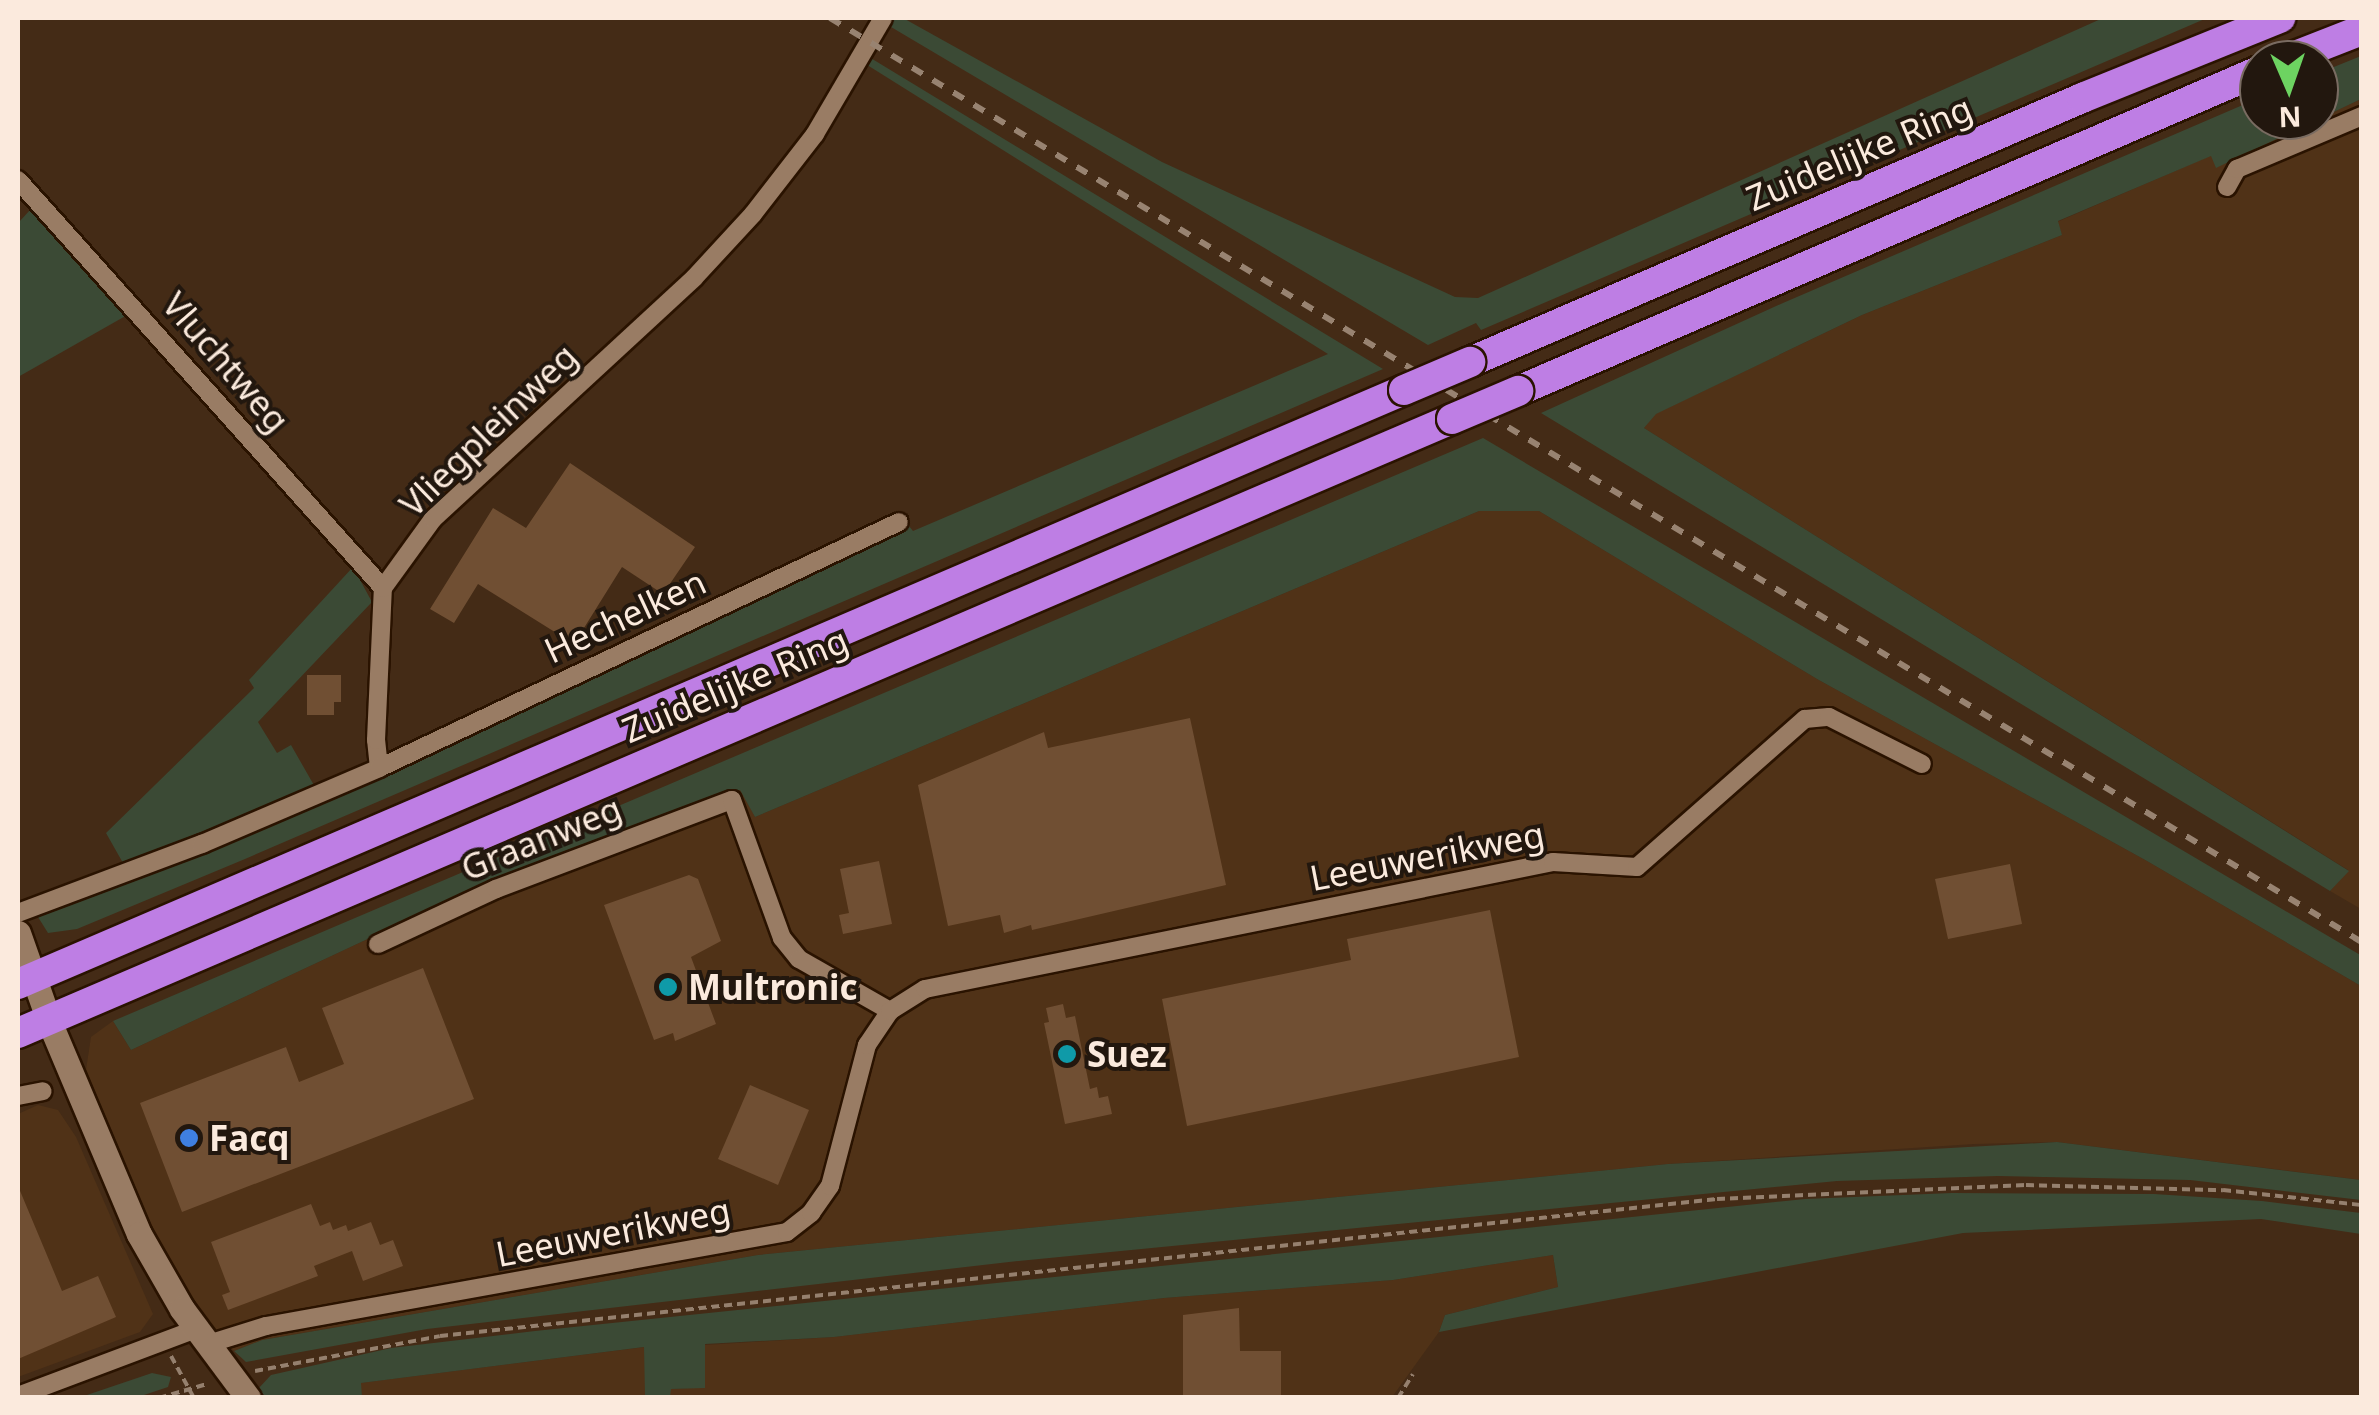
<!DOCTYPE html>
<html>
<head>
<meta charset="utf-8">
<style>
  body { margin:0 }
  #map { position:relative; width:2379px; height:1415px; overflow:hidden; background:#442b16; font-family:"Noto Sans",sans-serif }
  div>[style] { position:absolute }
  .built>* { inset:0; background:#503217 }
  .green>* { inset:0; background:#3b4a35 }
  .building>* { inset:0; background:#704f33 }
  .path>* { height:4px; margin-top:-2px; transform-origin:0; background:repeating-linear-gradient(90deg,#95806e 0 8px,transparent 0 13px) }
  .roads { filter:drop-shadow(2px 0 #2a1300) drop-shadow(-2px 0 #2a1300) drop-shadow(0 2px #2a1300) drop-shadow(0 -2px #2a1300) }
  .street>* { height:18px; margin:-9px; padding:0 9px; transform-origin:9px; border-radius:9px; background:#997c64 }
  .secondary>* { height:25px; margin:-12.5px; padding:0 12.5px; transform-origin:12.5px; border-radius:12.5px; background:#997c64 }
  .highway>* { height:30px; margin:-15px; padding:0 15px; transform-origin:15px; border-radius:15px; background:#be7ee4 }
  .rail>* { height:6px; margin-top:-3px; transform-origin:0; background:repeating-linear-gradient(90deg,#988371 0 12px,transparent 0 24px) }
  .bridges { filter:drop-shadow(2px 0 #2a1300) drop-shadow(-2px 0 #2a1300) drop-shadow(0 2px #2a1300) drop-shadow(0 -2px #2a1300) }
  .highway-bridge>* { height:30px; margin:-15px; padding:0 15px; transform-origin:15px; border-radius:15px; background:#be7ee4 }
  .dots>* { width:28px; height:28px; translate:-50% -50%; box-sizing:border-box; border:5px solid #22170e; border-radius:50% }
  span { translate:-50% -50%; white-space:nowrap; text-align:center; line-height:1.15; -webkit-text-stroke:8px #22170e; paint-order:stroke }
  .street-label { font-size:35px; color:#fbeadd }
  .poi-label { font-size:35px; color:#fbeadd; font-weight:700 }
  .left { translate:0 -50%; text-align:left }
  .frame { position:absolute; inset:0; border:20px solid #fbeadd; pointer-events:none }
  .north { position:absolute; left:2239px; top:40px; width:100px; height:100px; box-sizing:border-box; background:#22170e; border:2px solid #796b61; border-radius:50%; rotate:178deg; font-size:28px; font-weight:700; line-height:40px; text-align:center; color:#fbeadd }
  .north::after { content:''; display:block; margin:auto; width:35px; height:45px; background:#6dd361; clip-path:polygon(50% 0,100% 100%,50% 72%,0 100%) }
</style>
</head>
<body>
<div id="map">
  <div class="built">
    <div style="clip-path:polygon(2361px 99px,2361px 909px,2330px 891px,2348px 870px,1644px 428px,1655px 414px,1862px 315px,2062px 235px,2057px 222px,2212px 155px,2217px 167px)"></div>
    <div style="clip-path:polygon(1479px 511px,1539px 511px,1817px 679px,2147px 861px,2361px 986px,2362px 1180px,2057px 1142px,1974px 1144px,1668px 1164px,758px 1255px,262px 1340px,234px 1351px,202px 1316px,157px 1238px,86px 1070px,91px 1037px,113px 1021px,131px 1050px,485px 884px,741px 790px,755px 817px)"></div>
    <div style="clip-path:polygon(38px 1105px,58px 1110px,76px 1137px,153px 1314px,140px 1332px,18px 1377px,18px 1114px)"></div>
    <div style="clip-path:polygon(1553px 1255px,1558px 1287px,1445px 1315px,1439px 1332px,1392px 1397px,670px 1398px,670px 1389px,705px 1387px,705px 1345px,834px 1337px,1164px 1298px,1393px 1280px)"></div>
    <div style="clip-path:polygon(645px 1347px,645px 1397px,357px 1398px,362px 1396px,360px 1383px)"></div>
  </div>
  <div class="green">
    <div style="clip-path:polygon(891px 18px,903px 18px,1162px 162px,1455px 297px,1478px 298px,2103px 18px,2207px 18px,1481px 330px,1476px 323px,1428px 345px,886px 24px)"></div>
    <div style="clip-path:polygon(2361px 56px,2361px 99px,2319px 119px,2319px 73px)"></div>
    <div style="clip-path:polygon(869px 57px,1383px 369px,245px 859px,77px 929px,48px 933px,38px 917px,49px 911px,306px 808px,909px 526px,913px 531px,1328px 354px,864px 63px)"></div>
    <div style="clip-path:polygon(2259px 98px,2259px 120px,2316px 120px,2216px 168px,2211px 156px,2058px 221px,2062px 235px,1862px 315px,1656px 414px,1644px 428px,2349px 871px,2330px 891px,1541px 413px,1783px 303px)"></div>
    <div style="clip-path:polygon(32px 208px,129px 314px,18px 377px,18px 223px)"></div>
    <div style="clip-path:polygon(1483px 438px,2362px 956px,2361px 986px,2147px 861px,1817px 679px,1539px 511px,1479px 511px,755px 817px,740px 790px,485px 884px,131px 1050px,113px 1021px)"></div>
    <div style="clip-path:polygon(353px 567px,372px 602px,258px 722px,277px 753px,291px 745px,315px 787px,123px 863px,106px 833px,254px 688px,249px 680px)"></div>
    <div style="clip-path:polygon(2057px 1142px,2361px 1180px,2361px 1200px,2190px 1180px,1998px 1176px,1837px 1181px,1009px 1262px,427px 1329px,246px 1362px,234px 1351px,262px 1340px,758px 1255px,1668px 1164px)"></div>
    <div style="clip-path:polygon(1952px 1193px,2154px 1194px,2262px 1201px,2361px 1213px,2361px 1234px,2261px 1219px,1963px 1233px,1439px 1332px,1445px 1315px,1558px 1287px,1553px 1255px,1393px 1280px,1164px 1298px,834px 1337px,705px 1344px,705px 1388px,671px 1389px,670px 1397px,645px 1397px,644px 1347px,361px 1383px,362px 1397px,266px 1397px,258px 1389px,271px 1375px,391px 1348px,535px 1331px,1805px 1199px)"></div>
    <div style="clip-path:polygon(152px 1373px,171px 1377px,168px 1387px,138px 1397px,81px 1397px)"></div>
  </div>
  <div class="building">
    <div style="clip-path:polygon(570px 463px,695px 547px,663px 594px,622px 567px,574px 644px,478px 584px,454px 623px,430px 609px,493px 508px,526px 528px)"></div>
    <div style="clip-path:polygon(307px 675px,341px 675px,341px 702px,334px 702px,334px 715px,307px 715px)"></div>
    <div style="clip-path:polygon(1190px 718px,1226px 885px,1032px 930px,1031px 925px,1004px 933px,1000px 915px,948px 926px,918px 785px,1044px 732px,1048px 748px)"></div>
    <div style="clip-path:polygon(879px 861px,892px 924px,843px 934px,839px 915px,849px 913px,840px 869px)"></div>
    <div style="clip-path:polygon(2010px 864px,2022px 924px,1948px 939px,1935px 879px)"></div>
    <div style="clip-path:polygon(689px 875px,698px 879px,721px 941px,691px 957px,716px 1024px,675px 1041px,673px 1033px,654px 1040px,604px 905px)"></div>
    <div style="clip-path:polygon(1490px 910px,1519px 1057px,1187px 1126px,1162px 999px,1351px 960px,1347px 939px)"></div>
    <div style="clip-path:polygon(423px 968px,474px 1099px,182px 1212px,140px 1103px,286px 1047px,299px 1082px,344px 1064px,322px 1008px)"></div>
    <div style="clip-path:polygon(1063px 1004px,1066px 1018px,1075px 1016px,1090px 1089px,1097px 1087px,1099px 1098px,1108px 1096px,1112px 1114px,1065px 1124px,1044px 1023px,1049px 1022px,1046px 1008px)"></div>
    <div style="clip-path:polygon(750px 1085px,809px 1110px,778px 1185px,718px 1159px)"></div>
    <div style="clip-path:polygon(18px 1186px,62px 1291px,98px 1276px,116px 1317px,18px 1359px)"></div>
    <div style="clip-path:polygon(311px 1204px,320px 1226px,330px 1222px,333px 1230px,346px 1225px,348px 1231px,371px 1222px,380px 1245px,393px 1240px,403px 1266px,363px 1281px,352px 1251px,314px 1266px,318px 1276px,228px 1310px,222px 1295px,230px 1292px,211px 1242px)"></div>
    <div style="clip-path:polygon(1239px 1308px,1240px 1351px,1281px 1351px,1281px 1398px,1183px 1398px,1183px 1315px)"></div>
  </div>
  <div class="path">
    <div style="left:171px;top:1356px;width:48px;rotate:61.3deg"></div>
    <div style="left:255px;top:1371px;width:188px;rotate:-10.7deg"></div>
    <div style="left:440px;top:1336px;width:1284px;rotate:-6.12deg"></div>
    <div style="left:1717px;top:1199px;width:309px;rotate:-2.6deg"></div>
    <div style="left:2026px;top:1185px;width:197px;rotate:1.5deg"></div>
    <div style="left:2223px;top:1190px;width:140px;rotate:6.2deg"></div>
    <div style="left:159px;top:1398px;width:50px;rotate:-16.3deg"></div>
    <div style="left:1398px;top:1398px;width:28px;rotate:-58deg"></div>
  </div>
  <div class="roads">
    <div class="street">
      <div style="left:18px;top:180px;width:547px;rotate:48.18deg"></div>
      <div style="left:2227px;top:187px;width:21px;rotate:-61deg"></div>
      <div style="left:2237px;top:169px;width:136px;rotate:-23deg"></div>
      <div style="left:379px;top:768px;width:28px;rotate:-96deg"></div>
      <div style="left:376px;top:740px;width:152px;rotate:-87.4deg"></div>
      <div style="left:383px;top:588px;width:85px;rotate:-54.1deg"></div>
      <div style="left:433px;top:519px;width:355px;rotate:-42.7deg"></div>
      <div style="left:694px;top:278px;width:87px;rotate:-47.3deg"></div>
      <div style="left:753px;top:214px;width:101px;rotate:-52.2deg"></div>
      <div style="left:815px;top:134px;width:134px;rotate:-59.6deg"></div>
      <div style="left:18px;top:913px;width:197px;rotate:-20.6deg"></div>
      <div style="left:202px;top:844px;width:193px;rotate:-23.2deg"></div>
      <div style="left:379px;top:768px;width:575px;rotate:-25.32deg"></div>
      <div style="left:378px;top:944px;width:130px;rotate:-25deg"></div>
      <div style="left:496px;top:889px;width:252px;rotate:-20.7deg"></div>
      <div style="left:732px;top:800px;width:147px;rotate:70.1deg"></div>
      <div style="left:782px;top:938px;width:27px;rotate:51deg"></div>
      <div style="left:799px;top:959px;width:105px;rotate:29.7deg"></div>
      <div style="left:18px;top:1096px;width:25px;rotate:-11deg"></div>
      <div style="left:208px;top:1344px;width:61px;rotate:-17.2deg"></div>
      <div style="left:266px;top:1326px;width:529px;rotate:-10.23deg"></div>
      <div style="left:787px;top:1232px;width:31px;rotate:-38deg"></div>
      <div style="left:811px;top:1213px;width:33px;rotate:-55deg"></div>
      <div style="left:830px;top:1186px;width:146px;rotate:-75.3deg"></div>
      <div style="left:867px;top:1045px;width:41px;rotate:-55.9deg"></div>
      <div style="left:890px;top:1011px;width:41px;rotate:-32.2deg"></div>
      <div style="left:925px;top:989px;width:641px;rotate:-11.43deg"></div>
      <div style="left:1553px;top:862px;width:84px;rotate:3.4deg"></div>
      <div style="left:1637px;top:867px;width:224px;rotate:-41.4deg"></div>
      <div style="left:1805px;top:719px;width:24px;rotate:-5deg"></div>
      <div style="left:1829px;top:717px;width:104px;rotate:26.8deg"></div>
      <div style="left:18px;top:1396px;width:190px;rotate:-20.6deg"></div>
    </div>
    <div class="secondary">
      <div style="left:18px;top:933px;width:93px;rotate:70.6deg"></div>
      <div style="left:49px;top:1021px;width:231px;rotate:67.1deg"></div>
      <div style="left:139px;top:1234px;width:86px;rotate:60.2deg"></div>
      <div style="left:182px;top:1309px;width:111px;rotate:53.4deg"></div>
    </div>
    <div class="highway">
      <div style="left:2285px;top:60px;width:83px;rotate:-21.3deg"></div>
      <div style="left:1470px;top:362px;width:667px;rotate:-23.33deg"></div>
      <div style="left:2082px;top:98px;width:214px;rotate:-22deg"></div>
      <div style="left:1518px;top:391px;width:807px;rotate:-23.36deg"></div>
      <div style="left:18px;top:984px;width:1508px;rotate:-23.2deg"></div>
      <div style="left:18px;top:1033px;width:1560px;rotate:-23.18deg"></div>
    </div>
  </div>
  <div class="rail">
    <div style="left:830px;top:18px;width:1789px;rotate:31.1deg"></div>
  </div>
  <div class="bridges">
    <div class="highway-bridge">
      <div style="left:1404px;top:390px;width:72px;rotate:-23deg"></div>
      <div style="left:1452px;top:419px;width:72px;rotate:-23deg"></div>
    </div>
  </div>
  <div class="dots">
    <div style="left:668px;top:987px;background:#0f9aa8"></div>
    <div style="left:1067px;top:1054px;background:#0f9aa8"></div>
    <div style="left:189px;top:1138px;background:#3f7fe0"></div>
  </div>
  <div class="street-label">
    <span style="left:1859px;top:153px;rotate:-23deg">Zuidelijke Ring</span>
    <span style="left:226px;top:362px;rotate:49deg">Vluchtweg</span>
    <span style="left:488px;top:430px;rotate:-44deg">Vliegpleinweg</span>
    <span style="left:625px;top:616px;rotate:-25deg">Hechelken</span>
    <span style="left:735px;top:685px;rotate:-23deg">Zuidelijke Ring</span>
    <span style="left:541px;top:838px;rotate:-22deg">Graanweg</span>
    <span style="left:1427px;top:856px;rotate:-11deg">Leeuwerikweg</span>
    <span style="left:613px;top:1232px;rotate:-11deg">Leeuwerikweg</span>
  </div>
  <div class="poi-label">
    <span class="left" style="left:688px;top:987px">Multronic</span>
    <span class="left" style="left:1087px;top:1054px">Suez</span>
    <span class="left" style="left:209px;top:1138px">Facq</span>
  </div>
  <div class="frame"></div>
  <div class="north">N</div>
</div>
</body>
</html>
